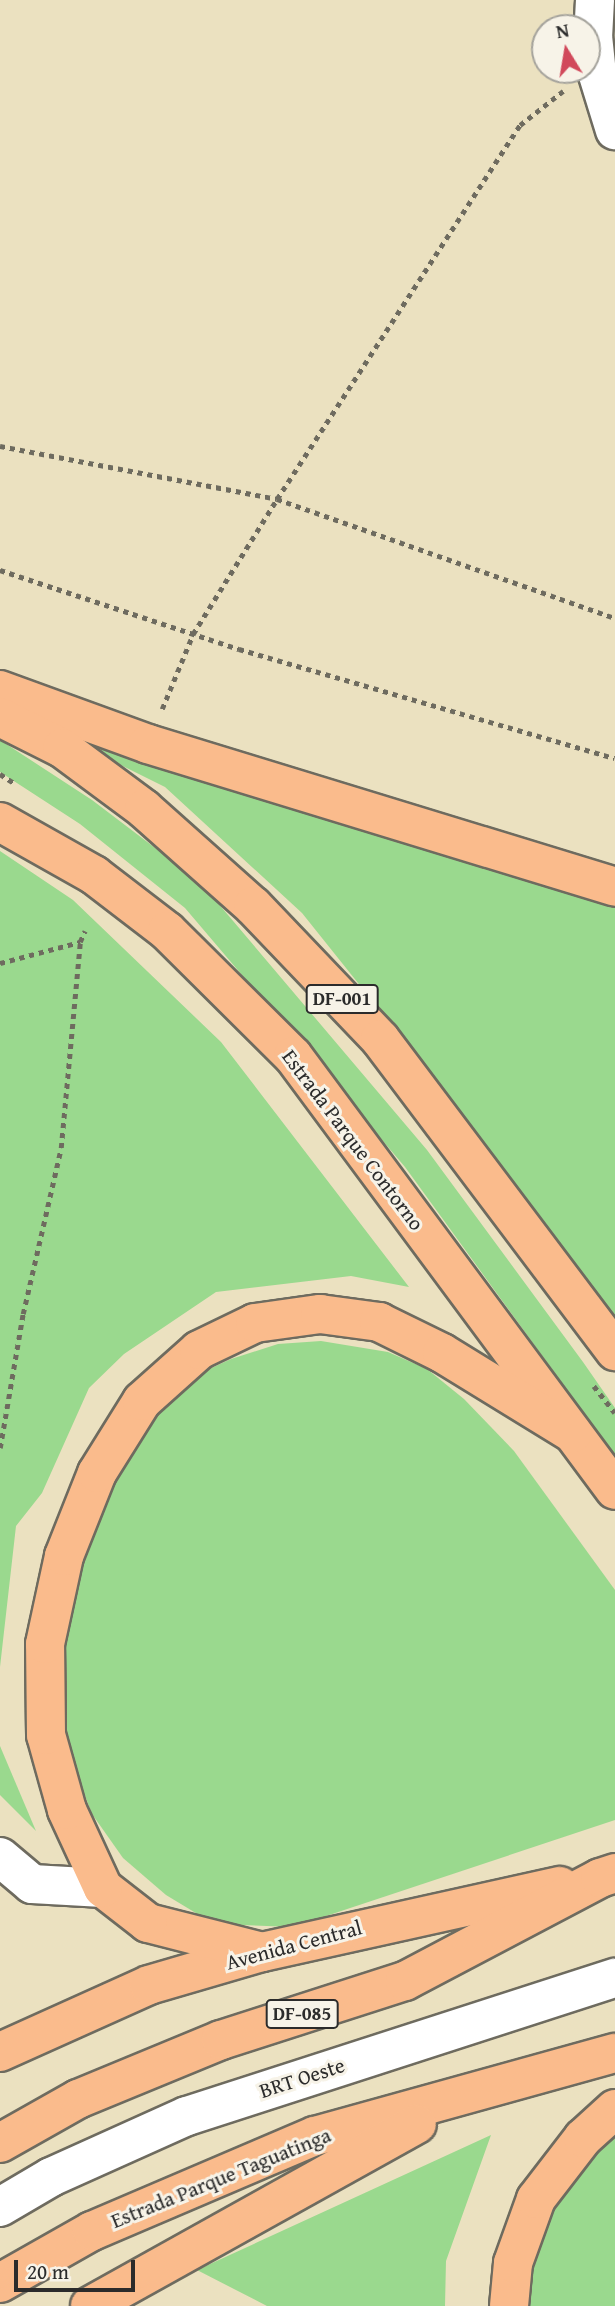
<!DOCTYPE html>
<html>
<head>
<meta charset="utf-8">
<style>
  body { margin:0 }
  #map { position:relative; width:615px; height:2306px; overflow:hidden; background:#ebe1c0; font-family:"Gentium Book Plus",serif }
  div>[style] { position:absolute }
  .green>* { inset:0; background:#9ad98e }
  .path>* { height:4.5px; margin-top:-2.25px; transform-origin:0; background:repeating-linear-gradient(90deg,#6e6b5f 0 5px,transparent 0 10px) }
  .roads { filter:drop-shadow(2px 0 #6e6b5f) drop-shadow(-2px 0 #6e6b5f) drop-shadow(0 2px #6e6b5f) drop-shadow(0 -2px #6e6b5f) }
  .minor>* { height:38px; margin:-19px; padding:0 19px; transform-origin:19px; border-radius:19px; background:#fff }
  .major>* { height:38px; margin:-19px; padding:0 19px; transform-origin:19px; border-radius:19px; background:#fabb8c }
  .highway>* { height:38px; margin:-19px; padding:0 19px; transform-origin:19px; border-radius:19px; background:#fabb8c }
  span { translate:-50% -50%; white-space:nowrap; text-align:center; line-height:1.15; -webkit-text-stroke:6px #f7f3e8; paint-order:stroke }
  .shield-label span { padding:2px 5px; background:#f7f3e8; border:2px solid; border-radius:5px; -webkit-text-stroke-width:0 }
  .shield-label { font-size:19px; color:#2b2b2b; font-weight:700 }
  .street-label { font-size:21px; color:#2b2b2b }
  .north { position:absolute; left:531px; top:14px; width:70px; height:70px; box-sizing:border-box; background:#f7f3e8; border:2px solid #a5a39c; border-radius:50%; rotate:349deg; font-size:19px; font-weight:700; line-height:28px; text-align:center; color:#2b2b2b }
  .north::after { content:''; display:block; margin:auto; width:24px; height:32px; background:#d1495b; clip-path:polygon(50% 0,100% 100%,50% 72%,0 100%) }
  .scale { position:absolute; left:14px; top:2260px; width:121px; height:32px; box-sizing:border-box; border:4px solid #2b2b2b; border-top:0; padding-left:9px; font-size:21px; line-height:24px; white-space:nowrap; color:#2b2b2b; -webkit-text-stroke:5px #f7f3e8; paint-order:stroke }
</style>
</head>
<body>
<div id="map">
  <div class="green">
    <div style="clip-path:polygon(0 705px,615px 906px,615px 1323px,446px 1093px,302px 913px,165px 787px)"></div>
    <div style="clip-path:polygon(0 740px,92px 800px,200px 882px,427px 1150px,583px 1362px,615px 1408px,615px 1456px,405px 1167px,185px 908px,80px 824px,0 772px)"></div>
    <div style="clip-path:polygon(0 851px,73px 900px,221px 1042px,409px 1287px,351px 1276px,216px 1292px,124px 1354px,89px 1388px,42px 1493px,16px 1526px,0 1667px)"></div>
    <div style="clip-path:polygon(321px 1341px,388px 1352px,427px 1369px,464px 1399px,514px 1451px,615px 1590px,615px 1820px,293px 1927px,214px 1924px,166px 1895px,123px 1858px,92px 1814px,59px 1729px,65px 1626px,80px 1552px,105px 1487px,144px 1422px,196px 1375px,231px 1359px,278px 1344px)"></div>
    <div style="clip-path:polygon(0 1746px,36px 1831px,0 1795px)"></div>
    <div style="clip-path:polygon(615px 2132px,615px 2306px,525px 2306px,538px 2226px)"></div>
    <div style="clip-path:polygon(491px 2135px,446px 2261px,445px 2306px,267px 2306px,197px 2270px)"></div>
  </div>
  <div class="path">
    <div style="left:0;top:446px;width:282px;rotate:10.8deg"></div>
    <div style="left:277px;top:499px;width:358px;rotate:19.4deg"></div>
    <div style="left:0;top:570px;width:252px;rotate:18.3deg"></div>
    <div style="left:239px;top:649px;width:391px;rotate:16.2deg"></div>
    <div style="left:162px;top:709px;width:81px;rotate:-67.5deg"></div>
    <div style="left:193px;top:634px;width:159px;rotate:-58.1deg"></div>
    <div style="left:277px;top:499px;width:446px;rotate:-57deg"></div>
    <div style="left:520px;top:125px;width:55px;rotate:-38.3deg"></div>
    <div style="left:0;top:774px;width:17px;rotate:33deg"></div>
    <div style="left:0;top:963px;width:83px;rotate:-14.7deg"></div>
    <div style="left:594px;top:1386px;width:34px;rotate:52deg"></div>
    <div style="left:0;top:1448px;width:136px;rotate:-80.3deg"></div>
    <div style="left:23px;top:1314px;width:170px;rotate:-77.1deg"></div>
    <div style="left:61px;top:1148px;width:207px;rotate:-84.7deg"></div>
    <div style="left:80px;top:942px;width:12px;rotate:-66deg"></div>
  </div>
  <div class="roads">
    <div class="minor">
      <div style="left:595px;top:0;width:36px;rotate:93deg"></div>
      <div style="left:593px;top:36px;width:36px;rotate:84deg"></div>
      <div style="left:597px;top:72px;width:61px;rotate:72.8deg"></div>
      <div style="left:0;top:1857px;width:42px;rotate:40.2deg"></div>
      <div style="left:32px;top:1884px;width:71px;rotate:3.2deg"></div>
      <div style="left:0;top:2207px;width:59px;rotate:-30.5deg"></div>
      <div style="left:51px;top:2177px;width:149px;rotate:-24.2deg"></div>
      <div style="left:187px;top:2116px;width:450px;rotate:-17.9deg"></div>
    </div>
    <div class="major">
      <div style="left:0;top:2052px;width:163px;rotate:-24.2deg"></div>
      <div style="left:149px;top:1985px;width:118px;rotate:-16.3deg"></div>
      <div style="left:262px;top:1952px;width:305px;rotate:-12.5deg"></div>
      <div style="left:0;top:2143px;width:90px;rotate:-29.4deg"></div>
      <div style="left:78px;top:2099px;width:155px;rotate:-22.4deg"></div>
      <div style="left:221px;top:2040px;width:193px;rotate:-17.8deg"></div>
      <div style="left:405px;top:1981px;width:221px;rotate:-27.8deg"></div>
      <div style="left:0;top:2283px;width:106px;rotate:-29.5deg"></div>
      <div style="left:92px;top:2231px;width:242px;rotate:-23.1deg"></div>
      <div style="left:315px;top:2136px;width:311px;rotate:-15.5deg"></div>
      <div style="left:90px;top:2306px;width:374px;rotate:-29.1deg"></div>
    </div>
    <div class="highway">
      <div style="left:0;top:690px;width:158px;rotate:20deg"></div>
      <div style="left:148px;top:744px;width:488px;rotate:17deg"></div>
      <div style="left:0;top:717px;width:69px;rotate:26.6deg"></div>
      <div style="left:62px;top:748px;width:102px;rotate:36.6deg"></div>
      <div style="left:144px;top:809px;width:146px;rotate:41.7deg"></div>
      <div style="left:253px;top:906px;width:184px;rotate:46.3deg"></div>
      <div style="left:380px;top:1039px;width:391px;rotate:53deg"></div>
      <div style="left:0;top:822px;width:108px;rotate:29.4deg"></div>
      <div style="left:94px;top:875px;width:92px;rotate:37.5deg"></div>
      <div style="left:167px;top:931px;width:177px;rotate:44.8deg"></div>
      <div style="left:293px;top:1056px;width:540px;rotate:53.43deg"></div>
      <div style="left:600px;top:1878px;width:16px;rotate:-18deg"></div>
      <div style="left:262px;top:1952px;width:118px;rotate:-165.7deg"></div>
      <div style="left:148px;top:1923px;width:57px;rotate:-142.1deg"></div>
      <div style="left:103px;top:1888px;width:86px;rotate:-114.8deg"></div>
      <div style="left:67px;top:1810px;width:78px;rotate:-105.6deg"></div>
      <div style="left:46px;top:1735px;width:91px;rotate:-90.6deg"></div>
      <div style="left:45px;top:1644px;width:90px;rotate:-77.8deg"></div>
      <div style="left:64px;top:1556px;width:89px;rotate:-68.3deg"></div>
      <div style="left:97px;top:1473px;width:85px;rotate:-58deg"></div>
      <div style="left:142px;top:1401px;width:76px;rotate:-41.8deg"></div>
      <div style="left:199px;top:1350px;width:62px;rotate:-25.7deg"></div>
      <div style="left:255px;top:1323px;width:66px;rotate:-7.9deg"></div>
      <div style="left:320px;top:1314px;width:60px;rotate:7.7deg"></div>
      <div style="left:379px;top:1322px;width:70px;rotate:26.2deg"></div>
      <div style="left:442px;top:1353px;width:153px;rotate:31.6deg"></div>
      <div style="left:509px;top:2306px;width:43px;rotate:-84.7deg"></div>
      <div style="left:513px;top:2263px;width:68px;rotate:-70.2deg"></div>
      <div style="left:536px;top:2199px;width:77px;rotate:-52.4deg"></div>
      <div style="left:583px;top:2138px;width:43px;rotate:-42.2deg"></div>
    </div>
  </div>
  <div class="shield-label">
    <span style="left:342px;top:999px">DF-001</span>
    <span style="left:302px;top:2014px">DF-085</span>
  </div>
  <div class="street-label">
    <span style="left:353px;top:1140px;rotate:53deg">Estrada Parque Contorno</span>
    <span style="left:294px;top:1945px;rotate:-15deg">Avenida Central</span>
    <span style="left:302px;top:2078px;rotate:-18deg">BRT Oeste</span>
    <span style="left:221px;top:2178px;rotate:-22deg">Estrada Parque Taguatinga</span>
  </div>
  <div class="north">N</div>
  <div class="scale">20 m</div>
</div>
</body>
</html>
